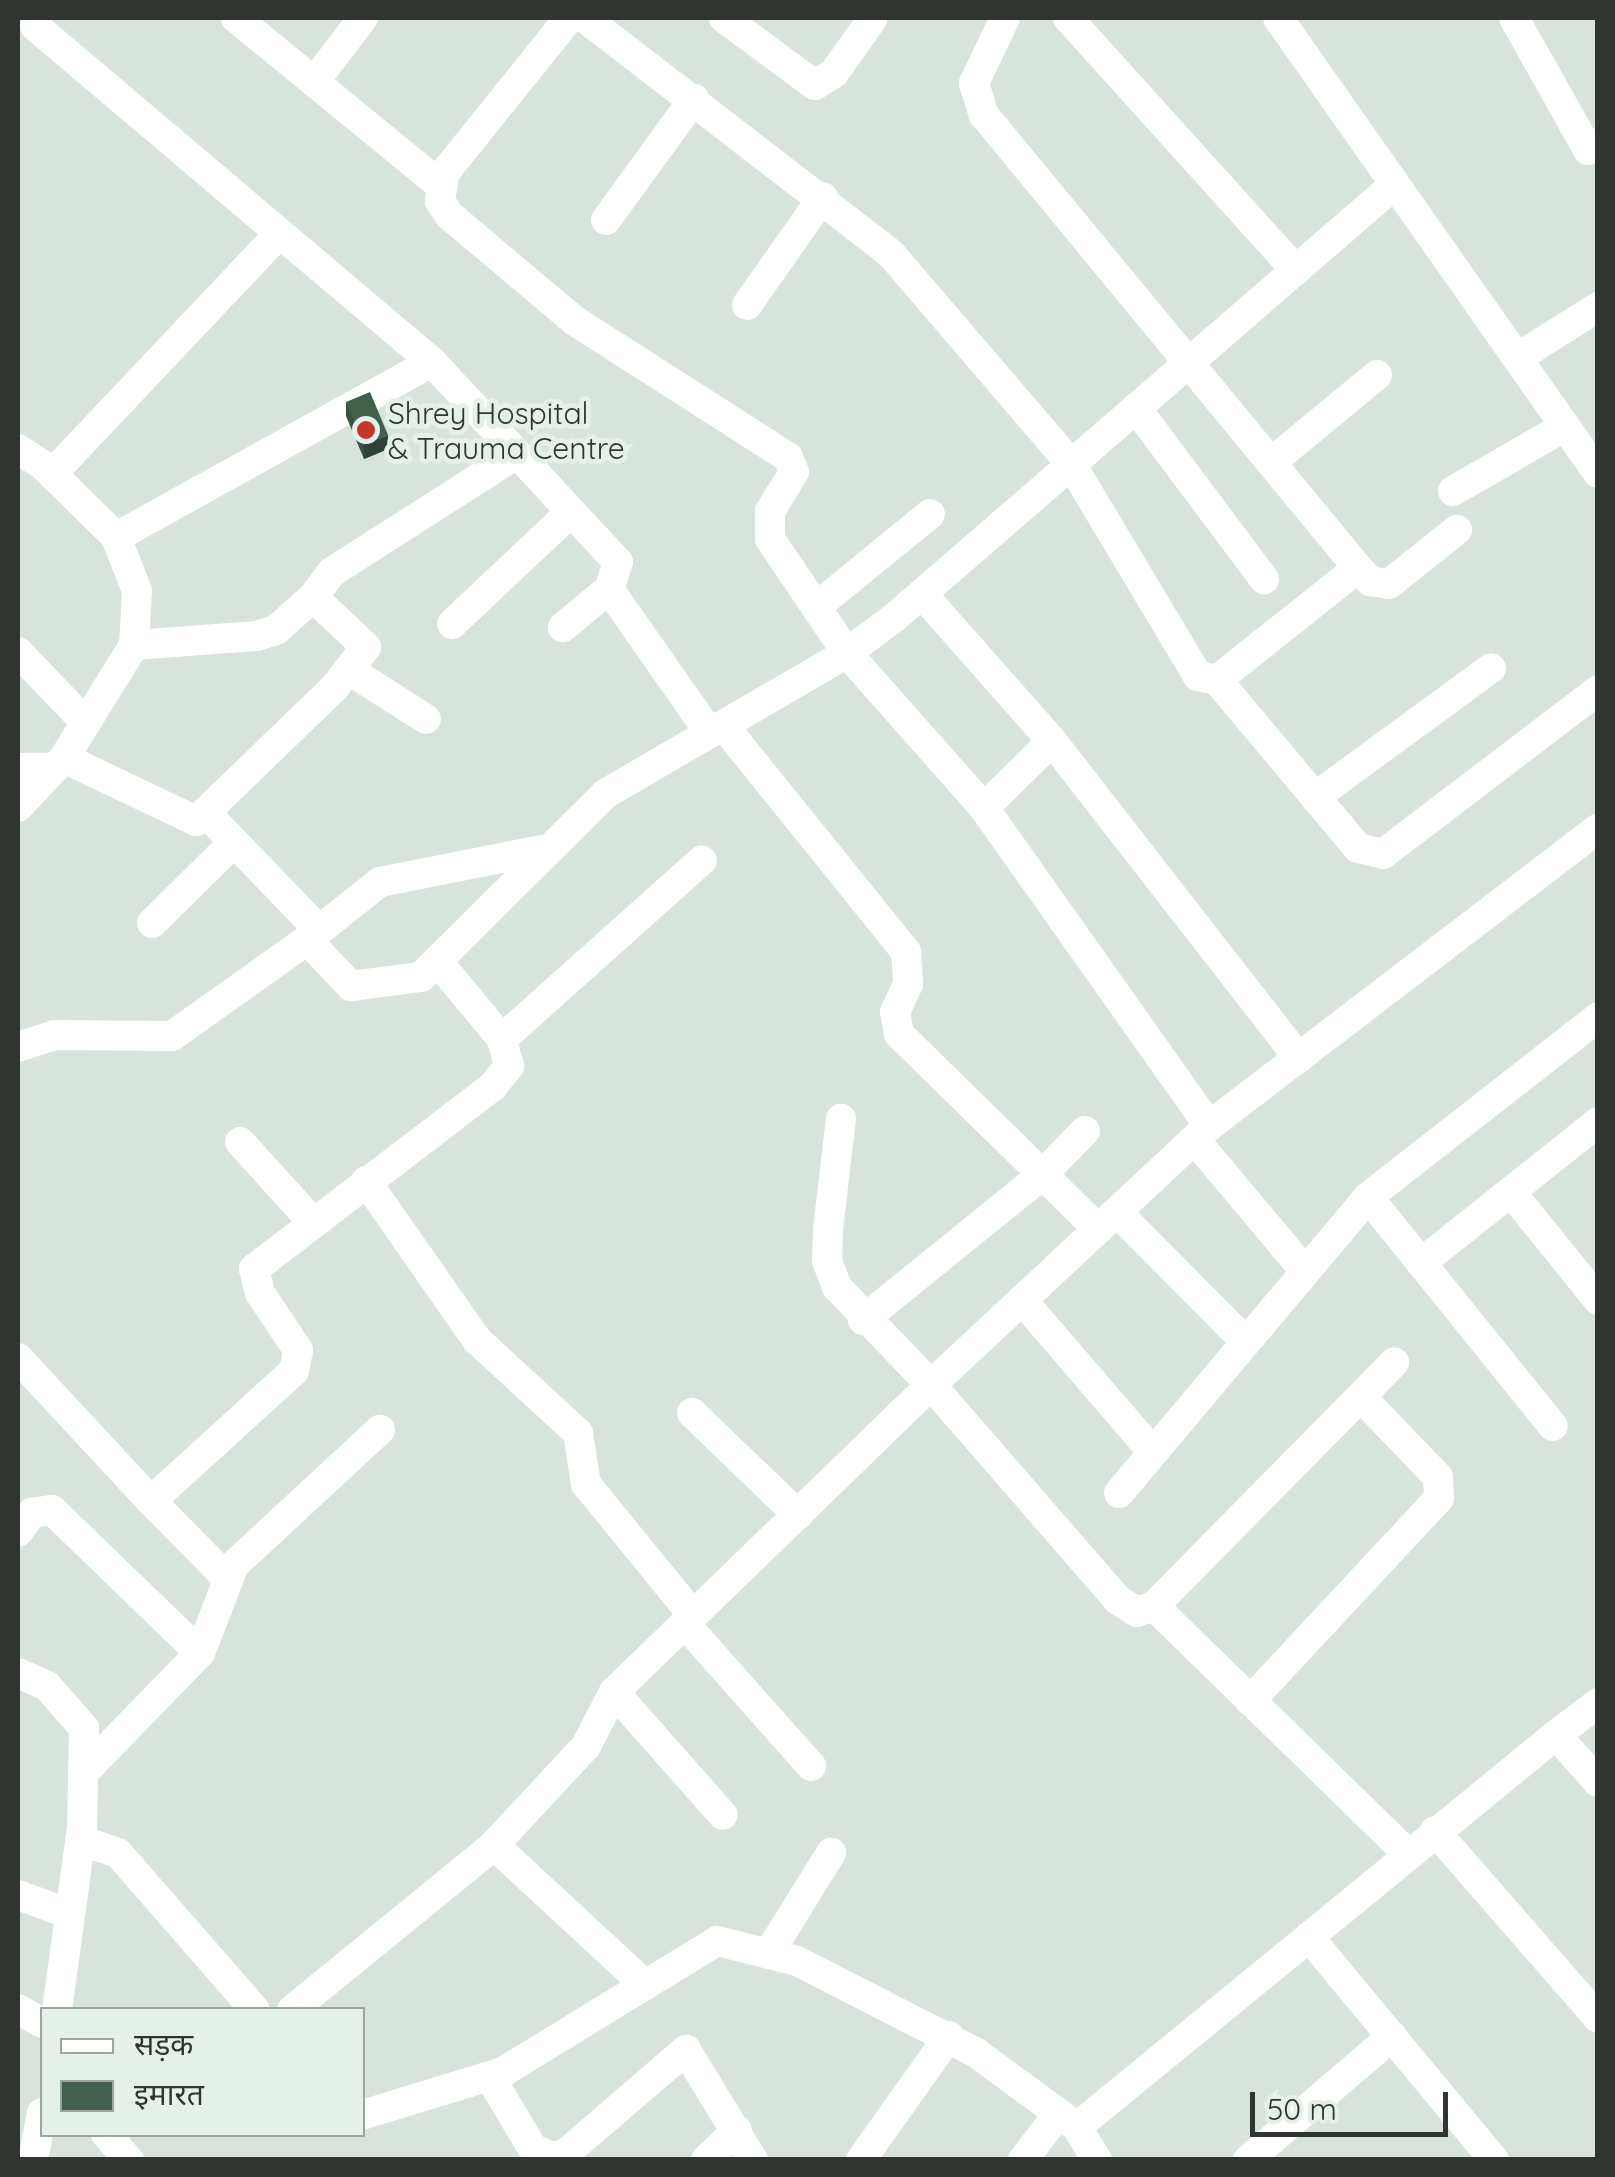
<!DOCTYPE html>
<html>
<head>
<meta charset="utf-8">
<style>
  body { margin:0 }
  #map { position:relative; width:1615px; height:2177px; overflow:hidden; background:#d8e3db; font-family:Quicksand,"Noto Sans Devanagari",sans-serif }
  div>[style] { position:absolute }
  .minor>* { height:30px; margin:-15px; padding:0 15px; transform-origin:15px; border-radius:15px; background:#fff }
  .wall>* { inset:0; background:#385240 }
  .shaded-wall>* { inset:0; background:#2e4234 }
  .building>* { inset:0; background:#415f4b }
  .dots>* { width:28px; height:28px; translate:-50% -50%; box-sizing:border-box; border:5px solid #e5f0e8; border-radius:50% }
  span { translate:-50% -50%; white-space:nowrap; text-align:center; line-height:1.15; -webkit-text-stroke:10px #e5f0e8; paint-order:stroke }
  .poi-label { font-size:30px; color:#313532 }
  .left { translate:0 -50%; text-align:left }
  .frame { position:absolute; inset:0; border:20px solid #313532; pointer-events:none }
  .legend { position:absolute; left:40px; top:2007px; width:325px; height:130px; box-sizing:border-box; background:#e5f0e8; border:2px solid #9da59f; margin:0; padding:12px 18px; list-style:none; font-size:30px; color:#313532 }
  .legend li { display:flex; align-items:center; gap:20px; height:50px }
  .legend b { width:50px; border:2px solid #9da59f }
  .scale { position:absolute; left:1250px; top:2092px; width:198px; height:45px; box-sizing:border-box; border:5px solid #313532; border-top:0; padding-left:12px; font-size:30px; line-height:35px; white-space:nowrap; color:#313532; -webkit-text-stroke:8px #e5f0e8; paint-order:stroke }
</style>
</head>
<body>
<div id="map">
  <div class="minor">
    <div style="left:236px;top:18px;width:264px;rotate:39.3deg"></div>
    <div style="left:569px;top:18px;width:198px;rotate:128.8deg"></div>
    <div style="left:445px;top:172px;width:29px;rotate:100deg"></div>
    <div style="left:440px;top:201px;width:17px;rotate:57deg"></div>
    <div style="left:449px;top:215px;width:165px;rotate:40.1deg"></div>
    <div style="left:575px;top:321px;width:253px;rotate:32.6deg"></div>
    <div style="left:788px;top:457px;width:16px;rotate:68deg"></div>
    <div style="left:794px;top:472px;width:46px;rotate:121.6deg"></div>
    <div style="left:770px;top:511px;width:28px;rotate:90deg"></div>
    <div style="left:770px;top:539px;width:138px;rotate:56deg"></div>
    <div style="left:847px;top:653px;width:207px;rotate:48.5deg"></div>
    <div style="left:984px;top:808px;width:390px;rotate:54.7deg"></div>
    <div style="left:585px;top:18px;width:386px;rotate:37.6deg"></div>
    <div style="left:891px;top:254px;width:277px;rotate:49.4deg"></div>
    <div style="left:1071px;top:464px;width:247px;rotate:59.1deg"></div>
    <div style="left:1198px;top:676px;width:19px;rotate:12deg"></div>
    <div style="left:1217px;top:680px;width:180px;rotate:-38.5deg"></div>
    <div style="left:1358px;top:568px;width:18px;rotate:47deg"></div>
    <div style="left:1370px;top:581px;width:19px;rotate:9deg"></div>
    <div style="left:1389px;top:584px;width:87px;rotate:-38.5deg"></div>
    <div style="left:724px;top:18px;width:113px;rotate:36.4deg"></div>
    <div style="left:815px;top:85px;width:22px;rotate:-32deg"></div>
    <div style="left:834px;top:73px;width:67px;rotate:-54.7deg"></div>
    <div style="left:1005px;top:18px;width:72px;rotate:115.5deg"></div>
    <div style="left:974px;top:83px;width:34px;rotate:73deg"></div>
    <div style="left:984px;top:115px;width:587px;rotate:50.46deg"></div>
    <div style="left:1068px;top:18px;width:340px;rotate:47.9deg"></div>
    <div style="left:1278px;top:18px;width:556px;rotate:54.88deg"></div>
    <div style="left:1514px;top:18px;width:151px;rotate:60.7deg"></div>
    <div style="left:1588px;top:150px;width:12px;rotate:-35deg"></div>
    <div style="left:35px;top:26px;width:520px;rotate:40.24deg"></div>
    <div style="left:432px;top:362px;width:361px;rotate:151deg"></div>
    <div style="left:314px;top:82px;width:81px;rotate:-52.6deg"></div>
    <div style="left:606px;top:220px;width:150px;rotate:-54deg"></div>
    <div style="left:747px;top:305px;width:132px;rotate:-54.9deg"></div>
    <div style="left:1517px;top:358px;width:96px;rotate:-32.2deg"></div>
    <div style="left:432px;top:362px;width:273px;rotate:47.1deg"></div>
    <div style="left:618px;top:562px;width:28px;rotate:108deg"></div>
    <div style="left:609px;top:589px;width:60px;rotate:140.4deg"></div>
    <div style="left:1136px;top:408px;width:214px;rotate:53.2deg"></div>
    <div style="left:18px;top:449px;width:31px;rotate:33deg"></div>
    <div style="left:44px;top:466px;width:101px;rotate:44.6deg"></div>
    <div style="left:116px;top:537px;width:58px;rotate:68.7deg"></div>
    <div style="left:137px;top:591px;width:54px;rotate:93.2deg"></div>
    <div style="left:134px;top:645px;width:123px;rotate:-4.2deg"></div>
    <div style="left:257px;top:636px;width:20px;rotate:-18deg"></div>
    <div style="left:276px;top:630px;width:50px;rotate:-41.7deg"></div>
    <div style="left:313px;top:597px;width:73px;rotate:43.3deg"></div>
    <div style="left:366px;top:647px;width:51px;rotate:127.8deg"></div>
    <div style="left:335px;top:687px;width:193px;rotate:136deg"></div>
    <div style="left:196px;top:821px;width:146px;rotate:-154.5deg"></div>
    <div style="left:64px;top:758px;width:133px;rotate:-58.2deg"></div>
    <div style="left:1273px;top:461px;width:135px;rotate:-39.6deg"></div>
    <div style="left:52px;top:474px;width:330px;rotate:-46.6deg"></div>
    <div style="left:1453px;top:491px;width:128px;rotate:-30deg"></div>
    <div style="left:609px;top:589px;width:174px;rotate:55deg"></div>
    <div style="left:922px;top:594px;width:196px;rotate:48.5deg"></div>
    <div style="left:1052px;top:741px;width:402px;rotate:52.1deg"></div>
    <div style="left:313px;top:597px;width:31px;rotate:-53deg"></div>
    <div style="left:332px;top:572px;width:217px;rotate:-32.6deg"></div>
    <div style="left:816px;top:607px;width:147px;rotate:-39.2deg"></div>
    <div style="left:452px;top:624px;width:163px;rotate:-43.3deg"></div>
    <div style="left:18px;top:652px;width:98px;rotate:46.2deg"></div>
    <div style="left:349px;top:670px;width:91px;rotate:32.5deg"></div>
    <div style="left:1217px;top:680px;width:219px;rotate:50deg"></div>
    <div style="left:1358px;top:848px;width:26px;rotate:13deg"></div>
    <div style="left:1383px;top:854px;width:270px;rotate:-37.3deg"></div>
    <div style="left:723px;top:725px;width:292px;rotate:51.1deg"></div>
    <div style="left:906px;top:952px;width:32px;rotate:86deg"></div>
    <div style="left:908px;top:984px;width:31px;rotate:115deg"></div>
    <div style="left:895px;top:1012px;width:22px;rotate:80deg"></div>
    <div style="left:899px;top:1034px;width:279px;rotate:44.4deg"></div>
    <div style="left:18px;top:768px;width:36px"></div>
    <div style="left:1315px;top:797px;width:218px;rotate:-36.2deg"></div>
    <div style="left:18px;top:807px;width:67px;rotate:-46.8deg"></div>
    <div style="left:984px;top:808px;width:95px;rotate:-44.6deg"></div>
    <div style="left:208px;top:815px;width:160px;rotate:46deg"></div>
    <div style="left:152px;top:923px;width:115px;rotate:-44.6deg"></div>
    <div style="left:307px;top:940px;width:93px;rotate:-38.5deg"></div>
    <div style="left:380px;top:882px;width:165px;rotate:-11.2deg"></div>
    <div style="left:502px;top:1039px;width:268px;rotate:-41.8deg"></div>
    <div style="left:18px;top:1047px;width:38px;rotate:-18deg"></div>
    <div style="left:54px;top:1035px;width:118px;rotate:0.5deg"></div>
    <div style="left:172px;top:1036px;width:166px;rotate:-35.4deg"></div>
    <div style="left:307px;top:940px;width:64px;rotate:46.3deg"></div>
    <div style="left:351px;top:986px;width:71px;rotate:-7.3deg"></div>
    <div style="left:421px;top:977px;width:260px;rotate:-44.8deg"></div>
    <div style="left:605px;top:794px;width:280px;rotate:-30.2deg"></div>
    <div style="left:847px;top:653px;width:60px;rotate:-36.9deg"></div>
    <div style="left:895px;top:617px;width:661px;rotate:-40.89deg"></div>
    <div style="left:1195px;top:1140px;width:171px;rotate:50deg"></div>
    <div style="left:240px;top:1142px;width:107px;rotate:47.7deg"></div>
    <div style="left:366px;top:1181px;width:194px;rotate:55.1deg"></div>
    <div style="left:477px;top:1340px;width:137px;rotate:42.6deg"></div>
    <div style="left:578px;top:1433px;width:52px;rotate:81.1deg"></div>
    <div style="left:586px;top:1484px;width:169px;rotate:50.8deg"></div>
    <div style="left:1511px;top:1192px;width:139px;rotate:51.1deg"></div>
    <div style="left:1368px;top:1197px;width:294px;rotate:51.1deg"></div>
    <div style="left:1117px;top:1212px;width:182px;rotate:45.2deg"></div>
    <div style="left:1421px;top:1263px;width:226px;rotate:-38.5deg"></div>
    <div style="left:1022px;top:1300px;width:199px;rotate:49.3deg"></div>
    <div style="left:863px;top:1320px;width:232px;rotate:-39deg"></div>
    <div style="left:1043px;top:1174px;width:60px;rotate:-45.7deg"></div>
    <div style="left:18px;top:1358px;width:195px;rotate:47.1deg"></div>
    <div style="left:692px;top:1413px;width:147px;rotate:43.9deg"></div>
    <div style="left:1119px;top:1493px;width:387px;rotate:-49.9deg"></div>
    <div style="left:1368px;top:1197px;width:292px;rotate:-38deg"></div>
    <div style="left:18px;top:1532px;width:24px;rotate:-54deg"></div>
    <div style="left:32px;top:1513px;width:20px;rotate:-9deg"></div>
    <div style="left:52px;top:1510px;width:206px;rotate:44deg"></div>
    <div style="left:227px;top:1578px;width:108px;rotate:-134.6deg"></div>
    <div style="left:151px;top:1501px;width:193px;rotate:-42.3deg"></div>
    <div style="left:294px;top:1371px;width:21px;rotate:-79deg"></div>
    <div style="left:298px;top:1350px;width:69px;rotate:-123.7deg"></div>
    <div style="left:260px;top:1293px;width:25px;rotate:-104deg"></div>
    <div style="left:254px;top:1269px;width:301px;rotate:-37.4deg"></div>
    <div style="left:493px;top:1086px;width:26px;rotate:-51deg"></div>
    <div style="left:509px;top:1066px;width:28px;rotate:-105deg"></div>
    <div style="left:502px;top:1039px;width:100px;rotate:-129.7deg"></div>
    <div style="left:1154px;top:1606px;width:342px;rotate:-45.4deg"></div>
    <div style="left:685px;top:1624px;width:190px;rotate:48.4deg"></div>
    <div style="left:18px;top:1673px;width:32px;rotate:24deg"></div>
    <div style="left:47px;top:1686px;width:56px;rotate:48.6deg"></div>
    <div style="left:84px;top:1728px;width:100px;rotate:91.1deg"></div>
    <div style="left:82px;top:1828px;width:184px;rotate:97.8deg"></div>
    <div style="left:614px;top:1692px;width:164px;rotate:48.5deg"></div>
    <div style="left:1250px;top:1701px;width:277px;rotate:-47deg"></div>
    <div style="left:1439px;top:1498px;width:21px;rotate:-93deg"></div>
    <div style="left:1438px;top:1477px;width:111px;rotate:-133.9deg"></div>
    <div style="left:1556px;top:1735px;width:53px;rotate:-37.3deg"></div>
    <div style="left:87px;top:1769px;width:162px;rotate:-45.8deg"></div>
    <div style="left:200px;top:1653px;width:94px;rotate:-68.9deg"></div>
    <div style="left:234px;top:1565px;width:199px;rotate:-42.8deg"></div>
    <div style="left:1435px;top:1831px;width:248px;rotate:48.9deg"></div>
    <div style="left:80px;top:1840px;width:40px;rotate:18.9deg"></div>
    <div style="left:118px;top:1853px;width:208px;rotate:48.9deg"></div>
    <div style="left:494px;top:1845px;width:135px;rotate:-47.1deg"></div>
    <div style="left:586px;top:1746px;width:61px;rotate:-62.6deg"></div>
    <div style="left:614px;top:1692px;width:441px;rotate:-44.1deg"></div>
    <div style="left:931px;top:1385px;width:136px;rotate:-133.8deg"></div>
    <div style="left:837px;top:1287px;width:28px;rotate:-111deg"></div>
    <div style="left:827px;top:1261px;width:32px;rotate:-88deg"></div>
    <div style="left:828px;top:1229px;width:111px;rotate:-83.3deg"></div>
    <div style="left:1407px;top:1853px;width:354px;rotate:-135.7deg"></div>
    <div style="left:1154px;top:1606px;width:18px;rotate:161deg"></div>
    <div style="left:1137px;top:1612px;width:22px;rotate:-148deg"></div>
    <div style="left:1118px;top:1600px;width:285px;rotate:-131deg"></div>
    <div style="left:931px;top:1385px;width:380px;rotate:-43deg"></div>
    <div style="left:1209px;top:1126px;width:489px;rotate:-37.4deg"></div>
    <div style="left:18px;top:1895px;width:55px;rotate:20.1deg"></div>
    <div style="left:769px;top:1953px;width:118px;rotate:-58.2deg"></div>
    <div style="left:18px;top:2009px;width:28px;rotate:30deg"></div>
    <div style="left:292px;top:2010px;width:261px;rotate:-39.2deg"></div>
    <div style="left:494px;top:1845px;width:206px;rotate:42.8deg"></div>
    <div style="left:645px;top:1985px;width:84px;rotate:-31.4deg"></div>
    <div style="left:717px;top:1941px;width:82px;rotate:14deg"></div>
    <div style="left:797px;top:1961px;width:200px;rotate:27.1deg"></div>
    <div style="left:975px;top:2052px;width:127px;rotate:36.3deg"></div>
    <div style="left:1077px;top:2127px;width:39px;rotate:59deg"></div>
    <div style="left:490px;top:2077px;width:84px;rotate:59.2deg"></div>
    <div style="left:533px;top:2149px;width:22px;rotate:22deg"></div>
    <div style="left:553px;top:2157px;width:12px;rotate:-14deg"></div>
    <div style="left:565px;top:2154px;width:160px;rotate:-40.7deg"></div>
    <div style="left:686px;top:2050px;width:129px;rotate:58.7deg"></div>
    <div style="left:362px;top:2115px;width:147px;rotate:-17deg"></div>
    <div style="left:503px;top:2072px;width:167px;rotate:-31.5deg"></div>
    <div style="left:1077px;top:2127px;width:300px;rotate:-39.3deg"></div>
    <div style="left:106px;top:2134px;width:35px;rotate:49deg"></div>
    <div style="left:33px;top:2160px;width:48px;rotate:-79.2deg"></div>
    <div style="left:706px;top:2160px;width:43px;rotate:-44.1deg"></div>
    <div style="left:861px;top:2160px;width:152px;rotate:-54.6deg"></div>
    <div style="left:1023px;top:2160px;width:58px;rotate:-52.7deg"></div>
    <div style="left:1248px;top:2160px;width:190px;rotate:-40.7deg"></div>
    <div style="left:1494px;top:2160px;width:290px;rotate:-129.7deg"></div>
    <div style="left:1309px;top:1937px;width:319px;rotate:-39.3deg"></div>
    <div style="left:1556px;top:1735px;width:63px;rotate:48.2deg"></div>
  </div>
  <div class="wall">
    <div style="clip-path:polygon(346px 402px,388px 449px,364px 459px,346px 416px)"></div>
  </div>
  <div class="shaded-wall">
    <div style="clip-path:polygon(388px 435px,388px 449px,364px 459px,364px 445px)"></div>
  </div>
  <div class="building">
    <div style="clip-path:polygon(370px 392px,388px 435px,364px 445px,346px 402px)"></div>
  </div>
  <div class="dots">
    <div style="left:366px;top:430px;background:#c3352e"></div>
  </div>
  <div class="poi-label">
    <span class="left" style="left:388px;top:430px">Shrey Hospital<br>&amp; Trauma Centre</span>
  </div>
  <div class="frame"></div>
  <ul class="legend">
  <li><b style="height:12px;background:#fff"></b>सड़क</li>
  <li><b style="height:28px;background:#415f4b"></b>इमारत</li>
  </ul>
  <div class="scale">50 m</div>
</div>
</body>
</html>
